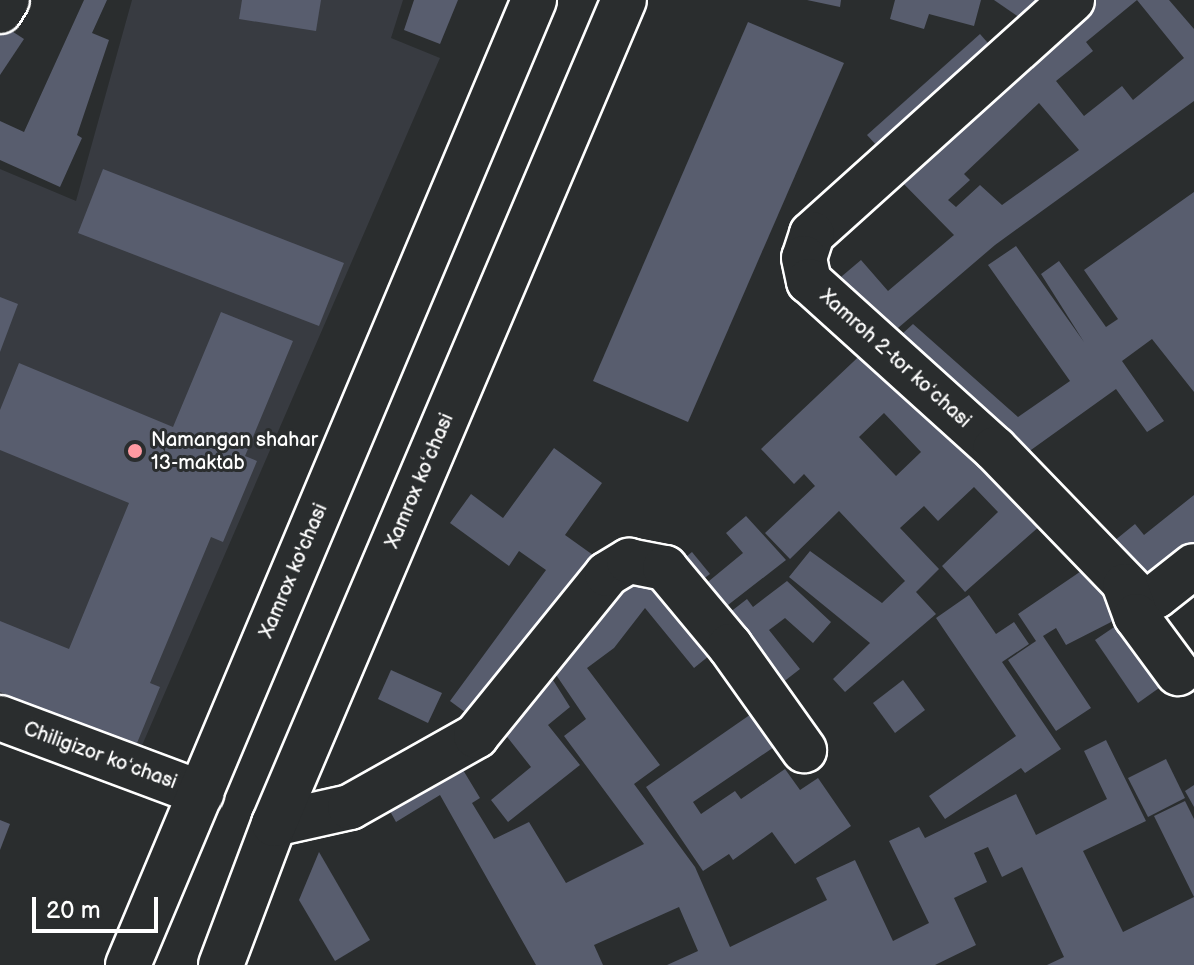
<!DOCTYPE html>
<html>
<head>
<meta charset="utf-8">
<style>
  body { margin:0 }
  #map { position:relative; width:1194px; height:965px; overflow:hidden; background:#2a2d2e; font-family:"Balsamiq Sans",sans-serif }
  div>[style] { position:absolute }
  .built>* { inset:0; background:#383b41 }
  .building>* { inset:0; background:#585d6e }
  .roads { filter:drop-shadow(2px 0 #fff) drop-shadow(-2px 0 #fff) drop-shadow(0 2px #fff) drop-shadow(0 -2px #fff) }
  .minor>* { height:44px; margin:-22px; padding:0 22px; transform-origin:22px; border-radius:22px; background:#2a2d2e }
  .major>* { height:44px; margin:-22px; padding:0 22px; transform-origin:22px; border-radius:22px; background:#2a2d2e }
  .dots>* { width:22px; height:22px; translate:-50% -50%; box-sizing:border-box; border:4px solid #2a2d2e; border-radius:50% }
  span { translate:-50% -50%; white-space:nowrap; text-align:center; line-height:1.15; -webkit-text-stroke:6px #2a2d2e; paint-order:stroke }
  .street-label { font-size:20px; color:#fff }
  .poi-label { font-size:20px; color:#fff }
  .left { translate:0 -50%; text-align:left }
  .scale { position:absolute; left:32px; top:897px; width:126px; height:36px; box-sizing:border-box; border:4px solid #fff; border-top:0; padding-left:10px; font-size:24px; line-height:28px; white-space:nowrap; color:#fff; -webkit-text-stroke:6px #2a2d2e; paint-order:stroke }
</style>
</head>
<body>
<div id="map">
  <div class="built">
    <div style="clip-path:polygon(132px 0,403px 0,391px 38px,440px 58px,137px 757px,0 702px,0 169px,76px 201px)"></div>
  </div>
  <div class="building">
    <div style="clip-path:polygon(84px 0,107px 0,92px 33px,109px 40px,77px 135px,82px 138px,60px 187px,0 160px,0 121px,24px 132px)"></div>
    <div style="clip-path:polygon(242px 0,321px 0,316px 31px,239px 19px)"></div>
    <div style="clip-path:polygon(414px 0,458px 0,440px 44px,404px 30px)"></div>
    <div style="clip-path:polygon(807px 0,841px 0,840px 7px)"></div>
    <div style="clip-path:polygon(895px 0,981px 0,974px 26px,929px 14px,924px 29px,890px 19px)"></div>
    <div style="clip-path:polygon(994px 0,1060px 0,1032px 26px)"></div>
    <div style="clip-path:polygon(evenodd,1090px 0,1169px 0,1194px 29px,1194px 101px,995px 245px,884px 340px,835px 282px,861px 260px,888px 291px,954px 235px,890px 170px,904px 156px,917px 169px,1090px 0,1137px 0,1184px 58px,1133px 100px,1122px 86px,1084px 116px,1056px 81px,1093px 51px,1086px 42px,1137px 0,1090px 0,1039px 103px,1079px 150px,1002px 205px,980px 185px,956px 207px,948px 200px,970px 180px,964px 174px,1039px 103px)"></div>
    <div style="clip-path:polygon(748px 22px,844px 63px,688px 422px,593px 381px)"></div>
    <div style="clip-path:polygon(4px 26px,24px 39px,0 75px,0 33px)"></div>
    <div style="clip-path:polygon(980px 34px,1002px 59px,889px 159px,867px 135px)"></div>
    <div style="clip-path:polygon(103px 169px,344px 263px,319px 326px,78px 233px)"></div>
    <div style="clip-path:polygon(1194px 192px,1194px 392px,1152px 339px,1122px 361px,1164px 421px,1147px 432px,1116px 389px,1017px 460px,890px 345px,913px 324px,1018px 417px,1070px 381px,988px 265px,1016px 246px,1084px 342px,1041px 274px,1059px 261px,1106px 327px,1118px 319px,1084px 270px)"></div>
    <div style="clip-path:polygon(0 297px,18px 304px,0 352px)"></div>
    <div style="clip-path:polygon(221px 312px,293px 341px,245px 456px,257px 461px,223px 542px,211px 537px,150px 683px,160px 687px,135px 748px,0 692px,0 621px,69px 649px,129px 503px,0 450px,0 410px,19px 363px,173px 427px)"></div>
    <div style="clip-path:polygon(evenodd,871px 345px,1050px 517px,965px 592px,942px 566px,998px 512px,974px 487px,938px 521px,924px 506px,900px 528px,939px 569px,916px 592px,936px 614px,845px 692px,833px 679px,870px 643px,789px 577px,810px 551px,882px 603px,905px 581px,839px 511px,790px 559px,765px 533px,815px 486px,804px 474px,794px 484px,761px 449px,871px 345px,884px 413px,921px 452px,896px 476px,859px 437px,884px 413px)"></div>
    <div style="clip-path:polygon(554px 448px,602px 483px,565px 535px,600px 560px,473px 718px,450px 701px,546px 570px,519px 551px,509px 566px,450px 523px,471px 494px,503px 518px)"></div>
    <div style="clip-path:polygon(1194px 495px,1194px 548px,1137px 593px,1103px 550px,1135px 524px,1144px 535px)"></div>
    <div style="clip-path:polygon(746px 516px,786px 560px,710px 619px,692px 595px,743px 553px,726px 533px)"></div>
    <div style="clip-path:polygon(692px 552px,710px 574px,694px 586px,677px 564px)"></div>
    <div style="clip-path:polygon(1093px 563px,1111px 591px,1104px 596px,1119px 618px,1066px 645px,1056px 628px,1043px 636px,1091px 708px,1056px 731px,1008px 660px,1036px 641px,1018px 614px)"></div>
    <div style="clip-path:polygon(625px 569px,649px 588px,668px 573px,725px 643px,694px 668px,645px 608px,614px 648px,587px 668px,660px 765px,634px 784px,695px 867px,730px 947px,827px 900px,816px 878px,855px 860px,893px 941px,929px 923px,889px 841px,919px 827px,925px 838px,1016px 794px,1036px 835px,1107px 799px,1084px 751px,1106px 740px,1146px 821px,1083px 851px,1123px 932px,1194px 897px,1154px 816px,1185px 801px,1194px 819px,1194px 965px,1047px 965px,1064px 957px,1022px 867px,1002px 877px,988px 847px,974px 853px,987px 882px,954px 898px,976px 945px,935px 965px,667px 965px,698px 951px,679px 907px,594px 945px,603px 965px,536px 965px,440px 795px,396px 822px,386px 804px,457px 760px,480px 798px,472px 803px,494px 839px,529px 822px,566px 883px,644px 844px,564px 736px,586px 719px,548px 663px)"></div>
    <div style="clip-path:polygon(787px 581px,831px 622px,813px 643px,785px 618px,769px 630px,800px 669px,773px 690px,720px 620px,747px 599px,753px 607px)"></div>
    <div style="clip-path:polygon(969px 595px,996px 634px,1014px 622px,1029px 644px,1002px 662px,1061px 749px,1025px 773px,1021px 768px,945px 819px,929px 796px,1016px 736px,936px 618px)"></div>
    <div style="clip-path:polygon(1123px 621px,1166px 683px,1138px 703px,1095px 640px)"></div>
    <div style="clip-path:polygon(546px 669px,570px 707px,548px 725px,580px 765px,508px 822px,491px 800px,531px 767px,492px 718px)"></div>
    <div style="clip-path:polygon(391px 670px,442px 693px,428px 723px,378px 699px)"></div>
    <div style="clip-path:polygon(903px 680px,925px 710px,895px 733px,873px 703px)"></div>
    <div style="clip-path:polygon(754px 712px,777px 745px,693px 802px,701px 814px,735px 791px,741px 799px,785px 769px,800px 790px,818px 778px,851px 826px,795px 864px,772px 832px,733px 860px,729px 854px,703px 871px,646px 787px)"></div>
    <div style="clip-path:polygon(1166px 759px,1185px 798px,1148px 817px,1128px 778px)"></div>
    <div style="clip-path:polygon(1194px 785px,1194px 807px,1185px 791px)"></div>
    <div style="clip-path:polygon(0 820px,10px 824px,0 850px)"></div>
    <div style="clip-path:polygon(319px 852px,370px 940px,335px 961px,299px 900px)"></div>
  </div>
  <div class="roads">
    <div class="minor">
      <div style="left:1072px;top:0;width:350px;rotate:138deg"></div>
      <div style="left:812px;top:234px;width:25px;rotate:108deg"></div>
      <div style="left:804px;top:258px;width:24px;rotate:78deg"></div>
      <div style="left:809px;top:281px;width:251px;rotate:42.1deg"></div>
      <div style="left:995px;top:449px;width:209px;rotate:46deg"></div>
      <div style="left:1140px;top:599px;width:16px;rotate:-11deg"></div>
      <div style="left:1156px;top:596px;width:48px;rotate:-38.3deg"></div>
      <div style="left:0;top:11px;width:13px;rotate:-58deg"></div>
      <div style="left:1125px;top:586px;width:32px;rotate:70deg"></div>
      <div style="left:1136px;top:616px;width:71px;rotate:53.6deg"></div>
      <div style="left:0;top:718px;width:215px;rotate:20.5deg"></div>
      <div style="left:274px;top:824px;width:78px;rotate:-12.6deg"></div>
      <div style="left:350px;top:807px;width:145px;rotate:-29.4deg"></div>
      <div style="left:476px;top:736px;width:208px;rotate:-51deg"></div>
      <div style="left:607px;top:574px;width:26px;rotate:-31deg"></div>
      <div style="left:629px;top:561px;width:37px;rotate:11deg"></div>
      <div style="left:665px;top:568px;width:102px;rotate:50.2deg"></div>
      <div style="left:730px;top:646px;width:128px;rotate:54.6deg"></div>
    </div>
    <div class="major">
      <div style="left:128px;top:965px;width:1047px;rotate:-67.18deg"></div>
      <div style="left:221px;top:965px;width:151px;rotate:-69.4deg"></div>
      <div style="left:274px;top:824px;width:895px;rotate:-66.99deg"></div>
    </div>
  </div>
  <div class="dots">
    <div style="left:135px;top:451px;background:#ff9aa2"></div>
  </div>
  <div class="street-label">
    <span style="left:895px;top:359px;rotate:42deg">Xamroh 2-tor koʻchasi</span>
    <span style="left:420px;top:481px;rotate:-67deg">Xamrox koʻchasi</span>
    <span style="left:294px;top:571px;rotate:-67deg">Xamrox ko'chasi</span>
    <span style="left:100px;top:756px;rotate:20deg">Chiligizor koʻchasi</span>
  </div>
  <div class="poi-label">
    <span class="left" style="left:151px;top:452px">Namangan shahar<br>13-maktab</span>
  </div>
  <div class="scale">20 m</div>
</div>
</body>
</html>
